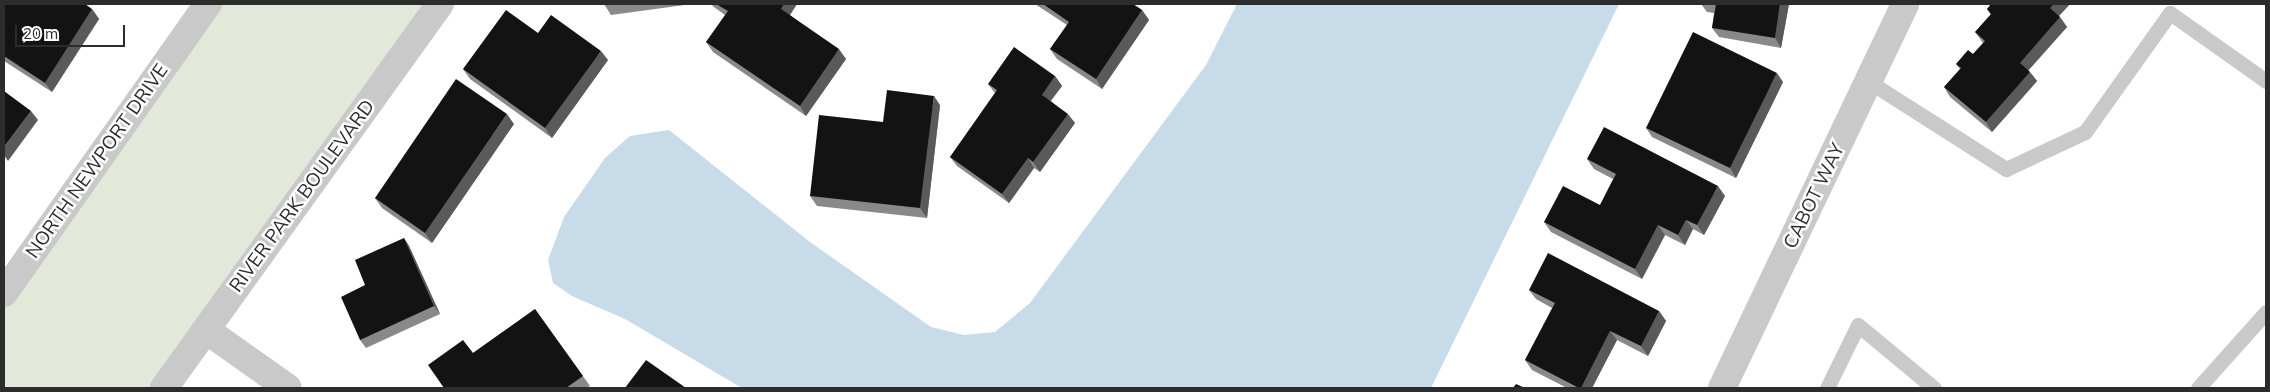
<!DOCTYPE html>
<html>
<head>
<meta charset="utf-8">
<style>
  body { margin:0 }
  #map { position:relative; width:2270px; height:392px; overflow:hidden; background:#fff; font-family:Mulish,sans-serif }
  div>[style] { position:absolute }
  .green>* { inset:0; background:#e2e9db }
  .water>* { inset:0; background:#c8dbe8 }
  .lane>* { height:15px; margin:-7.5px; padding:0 7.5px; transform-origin:7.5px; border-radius:7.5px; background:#c9c9c9 }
  .street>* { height:28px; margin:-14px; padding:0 14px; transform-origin:14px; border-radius:14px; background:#c9c9c9 }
  .wall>* { inset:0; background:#898989 }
  .shaded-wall>* { inset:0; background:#5a5a5a }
  .building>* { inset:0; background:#131313 }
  span { translate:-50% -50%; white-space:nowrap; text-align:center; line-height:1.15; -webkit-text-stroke:5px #fff; paint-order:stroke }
  .street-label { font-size:19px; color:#2c2c2c }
  .frame { position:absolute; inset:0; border:5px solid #2c2c2c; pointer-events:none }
  .scale { position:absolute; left:15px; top:25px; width:110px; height:22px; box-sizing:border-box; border:2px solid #2c2c2c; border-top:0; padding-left:6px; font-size:15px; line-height:18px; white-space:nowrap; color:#2c2c2c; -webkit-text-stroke:4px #fff; paint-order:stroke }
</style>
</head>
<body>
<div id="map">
  <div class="green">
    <div style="clip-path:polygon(208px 4px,440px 4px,164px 388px,4px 388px,4px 293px)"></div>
  </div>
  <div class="water">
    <div style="clip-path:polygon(1237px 4px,1619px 4px,1431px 388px,742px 388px,625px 319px,572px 296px,553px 283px,548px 260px,564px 217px,605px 158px,630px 136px,669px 130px,810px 242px,931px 327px,964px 335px,995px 332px,1030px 303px,1206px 65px)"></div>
  </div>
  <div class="lane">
    <div style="left:1868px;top:81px;width:164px;rotate:32.5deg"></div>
    <div style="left:2006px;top:169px;width:87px;rotate:-25.1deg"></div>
    <div style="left:2085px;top:132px;width:146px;rotate:-54.5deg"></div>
    <div style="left:2170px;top:13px;width:118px;rotate:35.3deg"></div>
    <div style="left:1827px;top:388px;width:70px;rotate:-63.8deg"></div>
    <div style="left:1858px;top:325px;width:99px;rotate:39.7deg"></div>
    <div style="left:2198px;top:388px;width:102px;rotate:-48.2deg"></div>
  </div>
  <div class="street">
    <div style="left:4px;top:293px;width:354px;rotate:-54.8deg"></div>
    <div style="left:206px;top:330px;width:100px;rotate:35.3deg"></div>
    <div style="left:164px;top:388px;width:473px;rotate:-54.3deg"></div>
    <div style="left:1722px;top:388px;width:425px;rotate:-64.5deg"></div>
  </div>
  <div class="wall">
    <div style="clip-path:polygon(4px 4px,92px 9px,99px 19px,52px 92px,4px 61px)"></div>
    <div style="clip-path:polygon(604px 4px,692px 4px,611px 15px)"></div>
    <div style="clip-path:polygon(711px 4px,797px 4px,790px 15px,846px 59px,806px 116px,713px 52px,706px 42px,725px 15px,714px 7px)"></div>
    <div style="clip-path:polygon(1035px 4px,1133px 4px,1142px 10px,1149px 20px,1102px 89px,1057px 59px,1050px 49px,1067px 25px)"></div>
    <div style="clip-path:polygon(1701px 4px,1789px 4px,1781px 48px,1719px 37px,1712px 28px,1714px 13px,1707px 12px)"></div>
    <div style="clip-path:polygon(1991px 4px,2070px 4px,2059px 16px,2067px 27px,2028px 70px,2037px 81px,1992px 132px,1950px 97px,1944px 87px,1960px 69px,1956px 64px,1973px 54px,1983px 43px,1975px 32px,1991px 15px,1987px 9px)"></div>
    <div style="clip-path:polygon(538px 33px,608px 60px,552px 138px,470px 79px,463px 69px)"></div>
    <div style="clip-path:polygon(1055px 76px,1062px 86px,1051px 101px,1075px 123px,1040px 172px,1034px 168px,1009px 203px,957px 166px,950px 157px,995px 93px,988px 84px)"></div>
    <div style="clip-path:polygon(1783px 82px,1736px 178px,1652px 137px,1646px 128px)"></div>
    <div style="clip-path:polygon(940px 105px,927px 218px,817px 206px,810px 196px,883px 122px)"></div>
    <div style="clip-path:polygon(514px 124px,432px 243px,382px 208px,375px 198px)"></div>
    <div style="clip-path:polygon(1587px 159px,1725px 196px,1704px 235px,1693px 229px,1685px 245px,1665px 235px,1642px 279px,1551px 232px,1544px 222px,1600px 205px,1613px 179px,1594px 169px)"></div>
    <div style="clip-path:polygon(404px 238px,409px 246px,440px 314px,366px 348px,360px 340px,365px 285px)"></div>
    <div style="clip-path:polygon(1529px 290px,1659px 311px,1666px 321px,1648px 356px,1617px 340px,1592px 388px,1567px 388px,1532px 370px,1525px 360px,1552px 308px,1536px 299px)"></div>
    <div style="clip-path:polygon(535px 309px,590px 386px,586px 388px,444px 388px,473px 353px)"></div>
  </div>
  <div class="shaded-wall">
    <div style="clip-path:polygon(784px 4px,797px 4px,788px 18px,781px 9px)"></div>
    <div style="clip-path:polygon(1780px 4px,1789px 4px,1781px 48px,1775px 38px)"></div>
    <div style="clip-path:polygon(2054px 4px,2070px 4px,2057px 18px,2050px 8px)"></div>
    <div style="clip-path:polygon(92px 9px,99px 19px,52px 92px,45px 83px)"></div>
    <div style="clip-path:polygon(1142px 10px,1149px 20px,1102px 89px,1096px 79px)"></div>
    <div style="clip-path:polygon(2060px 17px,2067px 27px,2027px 72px,2020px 63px)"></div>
    <div style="clip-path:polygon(839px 49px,846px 59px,806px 116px,800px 106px)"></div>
    <div style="clip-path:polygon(601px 51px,608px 60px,552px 138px,545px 128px)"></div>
    <div style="clip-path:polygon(2030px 72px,2037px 81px,1992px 132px,1986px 122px)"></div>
    <div style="clip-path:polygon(1777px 73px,1783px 82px,1736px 178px,1730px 168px)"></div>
    <div style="clip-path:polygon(1055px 76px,1062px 86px,1048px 104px,1042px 95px)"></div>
    <div style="clip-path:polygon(934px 96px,940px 105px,927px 218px,920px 208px)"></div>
    <div style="clip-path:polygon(31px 111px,38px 120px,8px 161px,4px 155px,4px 147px)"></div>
    <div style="clip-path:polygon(507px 114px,514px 124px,432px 243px,425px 233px)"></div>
    <div style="clip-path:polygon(1068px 114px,1075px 123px,1040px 172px,1033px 162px)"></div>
    <div style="clip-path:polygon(1028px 158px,1034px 168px,1009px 203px,1002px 194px)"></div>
    <div style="clip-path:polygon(1718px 186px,1725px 196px,1704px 235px,1697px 225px)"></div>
    <div style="clip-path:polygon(1686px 220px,1693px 229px,1685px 245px,1678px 235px)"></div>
    <div style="clip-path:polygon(1658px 225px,1665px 235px,1642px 279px,1635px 269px)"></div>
    <div style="clip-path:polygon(404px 238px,409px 246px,440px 314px,434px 306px)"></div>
    <div style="clip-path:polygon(1659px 311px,1666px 321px,1648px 356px,1641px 346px)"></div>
    <div style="clip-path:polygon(1610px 331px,1617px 340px,1592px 388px,1581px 388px)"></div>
  </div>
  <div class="building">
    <div style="clip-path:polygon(4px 4px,85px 4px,92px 9px,45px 83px,4px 56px)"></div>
    <div style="clip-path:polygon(716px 4px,784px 4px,781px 9px,839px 49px,800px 106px,706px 42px,728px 11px)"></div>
    <div style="clip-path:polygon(1043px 4px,1133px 4px,1142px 10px,1096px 79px,1050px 49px,1069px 22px)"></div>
    <div style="clip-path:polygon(1711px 4px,1780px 4px,1775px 38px,1712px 28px,1716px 4px)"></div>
    <div style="clip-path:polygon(1991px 4px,2054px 4px,2050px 8px,2060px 17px,2020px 63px,2030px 72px,1986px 122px,1944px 87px,1961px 68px,1956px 64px,1968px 50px,1973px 54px,1985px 41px,1975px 32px,1991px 14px,1987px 9px)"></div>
    <div style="clip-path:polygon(506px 10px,538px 33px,551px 15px,601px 51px,545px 128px,463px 69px)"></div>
    <div style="clip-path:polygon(1693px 32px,1777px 73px,1730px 168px,1646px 128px)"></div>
    <div style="clip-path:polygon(1014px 47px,1055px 76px,1042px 95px,1068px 114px,1033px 162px,1028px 158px,1002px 194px,950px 157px,997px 90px,988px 84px)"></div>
    <div style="clip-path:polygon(456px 79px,507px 114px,425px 233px,375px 198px)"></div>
    <div style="clip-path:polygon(887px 90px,934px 96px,920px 208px,810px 196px,819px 115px,883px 122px)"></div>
    <div style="clip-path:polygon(4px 91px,31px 111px,4px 147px)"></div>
    <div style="clip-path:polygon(1604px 127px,1718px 186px,1697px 225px,1686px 220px,1678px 235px,1658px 225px,1635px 269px,1544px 222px,1563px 186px,1600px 205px,1616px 174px,1587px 159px)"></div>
    <div style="clip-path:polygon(404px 238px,434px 306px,360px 340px,341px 297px,365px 285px,355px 260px)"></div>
    <div style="clip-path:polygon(1548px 253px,1659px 311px,1641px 346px,1610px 331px,1581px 388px,1579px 388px,1525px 360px,1555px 303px,1529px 290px)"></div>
    <div style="clip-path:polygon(535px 309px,583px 376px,566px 388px,444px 388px,428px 365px,463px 340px,473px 353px)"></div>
    <div style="clip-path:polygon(646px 360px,686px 388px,625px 388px)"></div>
    <div style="clip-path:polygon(1516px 384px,1525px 388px,1513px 388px)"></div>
  </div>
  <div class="street-label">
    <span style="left:97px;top:161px;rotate:-55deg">NORTH NEWPORT DRIVE</span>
    <span style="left:302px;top:196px;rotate:-54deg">RIVER PARK BOULEVARD</span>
    <span style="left:1814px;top:196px;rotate:-64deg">CABOT WAY</span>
  </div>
  <div class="frame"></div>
  <div class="scale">20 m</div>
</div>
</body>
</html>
